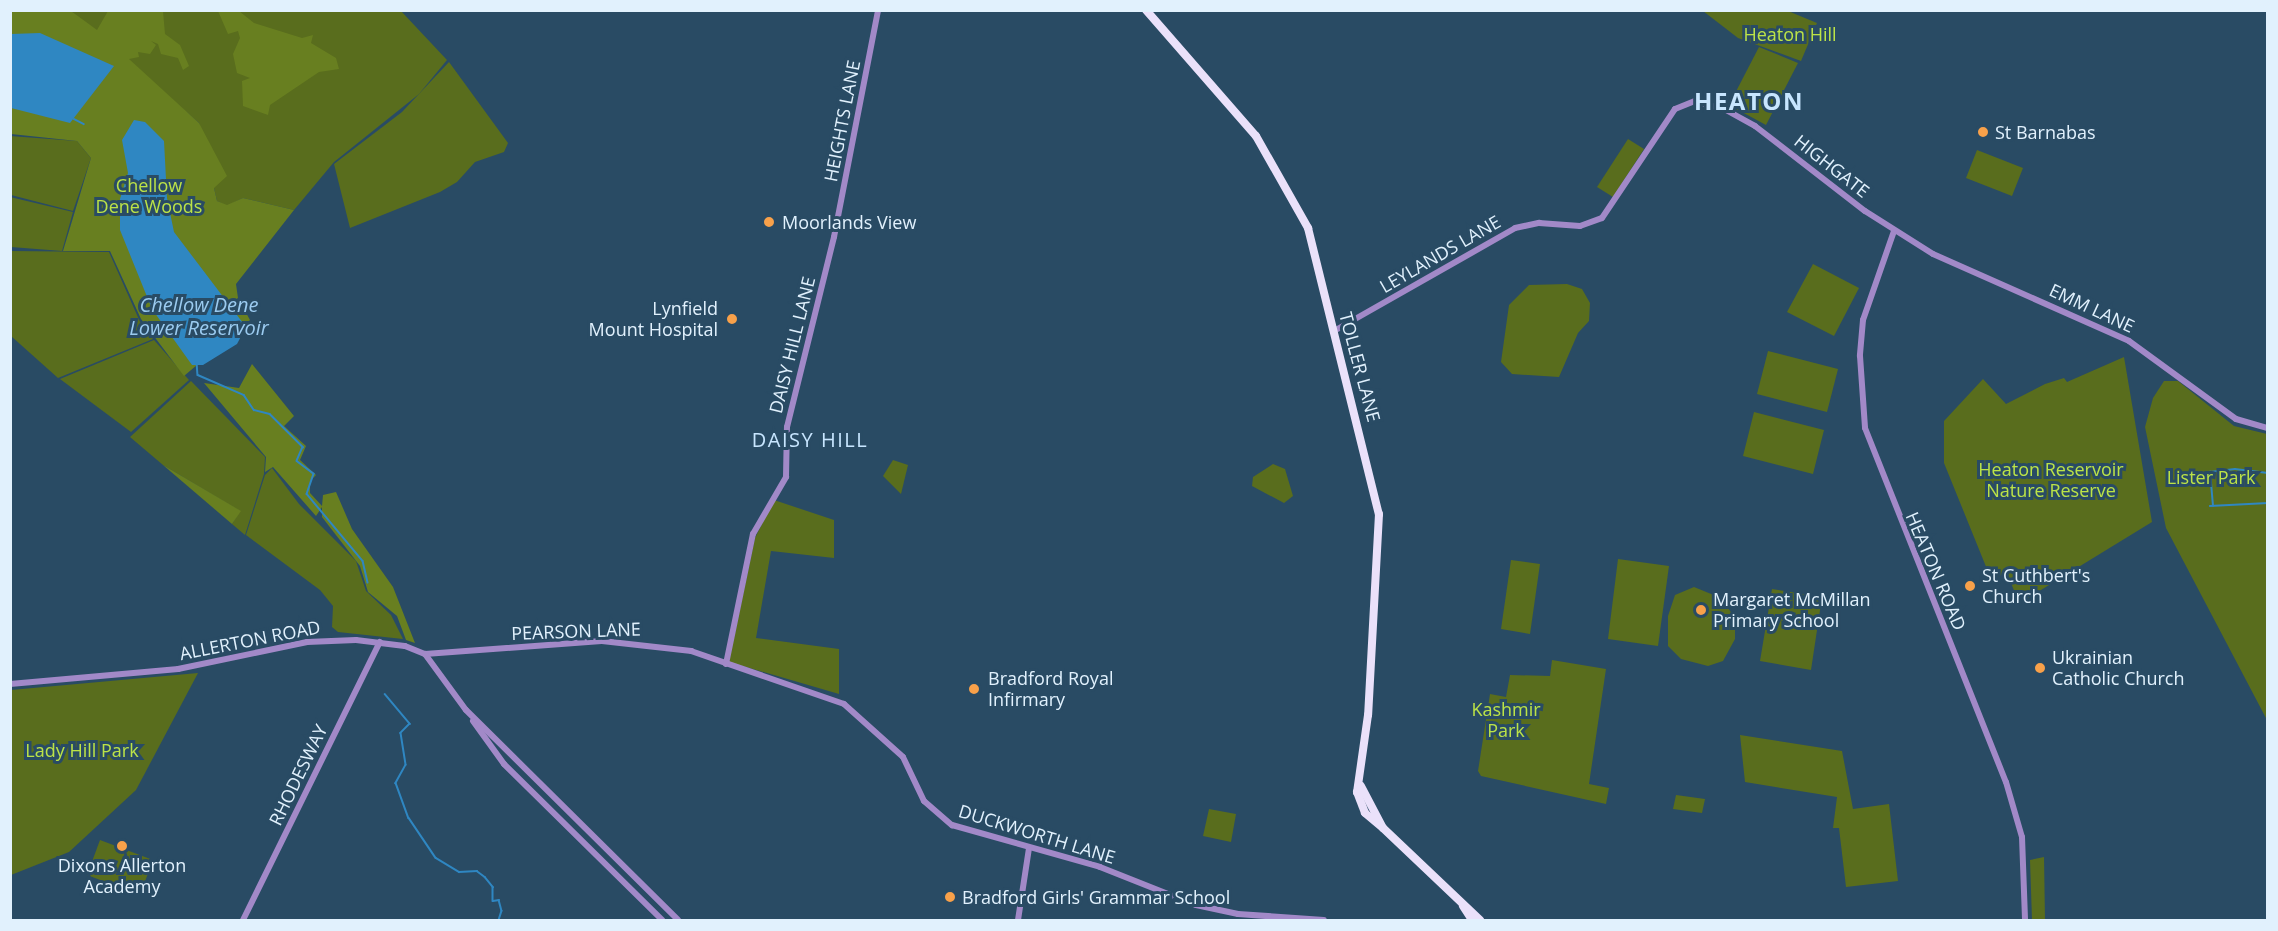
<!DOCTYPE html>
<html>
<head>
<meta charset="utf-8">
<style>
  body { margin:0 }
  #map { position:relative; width:2278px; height:931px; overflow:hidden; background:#294b64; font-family:"Open Sans",sans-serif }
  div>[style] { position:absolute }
  .green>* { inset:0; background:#596d1d }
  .forest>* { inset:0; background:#687f20 }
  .water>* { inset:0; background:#2f87c2 }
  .stream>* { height:1.5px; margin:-0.75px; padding:0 0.75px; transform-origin:0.75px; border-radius:0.75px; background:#2f87c2 }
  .minor>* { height:6px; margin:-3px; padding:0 3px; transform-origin:3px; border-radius:3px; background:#a289c8 }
  .major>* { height:8px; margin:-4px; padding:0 4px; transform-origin:4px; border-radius:4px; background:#eae1fa }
  .dots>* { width:16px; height:16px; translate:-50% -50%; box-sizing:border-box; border:3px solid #294b64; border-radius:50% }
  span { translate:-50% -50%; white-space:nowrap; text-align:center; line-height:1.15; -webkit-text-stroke:6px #294b64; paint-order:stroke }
  .park-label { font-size:18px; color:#bce347 }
  .street-label { font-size:18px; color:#e1f1fd }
  .poi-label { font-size:18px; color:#e1f1fd }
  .left { translate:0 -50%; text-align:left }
  .right { translate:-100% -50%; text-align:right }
  .water-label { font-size:20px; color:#9bcbf0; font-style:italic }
  .neighbourhood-label { font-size:20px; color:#c8e6ff; letter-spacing:1.5px }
  .district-label { font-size:24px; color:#c8e6ff; font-weight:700; letter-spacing:1.5px }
  .frame { position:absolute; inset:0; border:12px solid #e1f1fd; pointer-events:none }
</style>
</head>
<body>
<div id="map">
  <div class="green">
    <div style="clip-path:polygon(71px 11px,401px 11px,447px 60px,419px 94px,334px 162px,294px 210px,243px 198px,227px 206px,217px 201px,199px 123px)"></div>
    <div style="clip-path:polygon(1703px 11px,1788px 11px,1817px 23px,1801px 61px,1738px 38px)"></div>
    <div style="clip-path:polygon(1759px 47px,1798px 63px,1766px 125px,1729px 105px)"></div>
    <div style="clip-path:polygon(449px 62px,508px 143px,504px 152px,475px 162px,457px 182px,440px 192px,350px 228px,334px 164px,402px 112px)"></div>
    <div style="clip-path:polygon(10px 136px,77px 141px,91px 158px,73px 211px,11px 195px)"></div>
    <div style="clip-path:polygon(1628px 139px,1644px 149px,1613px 197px,1597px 187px)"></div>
    <div style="clip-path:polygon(1977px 150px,2023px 168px,2012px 196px,1966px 178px)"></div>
    <div style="clip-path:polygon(10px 197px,73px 212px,62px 251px,11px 247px)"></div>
    <div style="clip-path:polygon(10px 251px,109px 252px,141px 324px,153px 339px,58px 378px,11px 336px)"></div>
    <div style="clip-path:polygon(1813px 264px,1859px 288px,1834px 336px,1787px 312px)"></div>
    <div style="clip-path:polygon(1567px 284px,1582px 289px,1590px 303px,1589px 321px,1578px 333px,1559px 377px,1512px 374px,1501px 362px,1509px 305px,1529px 285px)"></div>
    <div style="clip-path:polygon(154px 340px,189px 380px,131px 432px,60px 379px)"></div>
    <div style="clip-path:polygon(1768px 351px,1838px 369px,1827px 412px,1757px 394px)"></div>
    <div style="clip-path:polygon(2124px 357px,2152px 522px,2028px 598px,2026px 592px,2015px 593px,2007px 573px,1991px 579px,1944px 463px,1944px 421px,1983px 379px,2006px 404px,2045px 384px,2064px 378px,2067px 382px)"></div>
    <div style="clip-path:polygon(191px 381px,265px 457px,264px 474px,245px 535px,232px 524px,240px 511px,163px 465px,130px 437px)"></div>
    <div style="clip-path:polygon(2164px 381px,2178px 381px,2234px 426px,2267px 434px,2267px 720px,2166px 528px,2145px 427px,2153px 398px)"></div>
    <div style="clip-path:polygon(1754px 412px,1824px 430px,1813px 474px,1743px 456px)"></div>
    <div style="clip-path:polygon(893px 460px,908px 465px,901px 494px,883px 476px)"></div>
    <div style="clip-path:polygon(1273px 464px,1285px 469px,1293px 496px,1284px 503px,1252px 486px,1253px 477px)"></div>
    <div style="clip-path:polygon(272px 468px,299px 504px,356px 561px,366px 591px,391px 615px,403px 639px,338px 632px,332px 627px,333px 606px,320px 590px,246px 535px,265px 475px)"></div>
    <div style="clip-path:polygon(774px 500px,834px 520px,834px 558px,771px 551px,756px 638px,839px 649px,839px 694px,729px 662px,755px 538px)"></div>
    <div style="clip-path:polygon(1618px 559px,1669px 566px,1658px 646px,1608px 639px)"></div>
    <div style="clip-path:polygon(1511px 560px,1540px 564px,1530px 634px,1501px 629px)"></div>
    <div style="clip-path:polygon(1694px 587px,1721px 598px,1735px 618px,1735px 639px,1723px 661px,1708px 666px,1681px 659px,1668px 646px,1668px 616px,1675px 595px)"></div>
    <div style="clip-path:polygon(1772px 589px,1822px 597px,1811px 670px,1760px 661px)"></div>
    <div style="clip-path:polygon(1552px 660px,1606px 669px,1589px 784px,1609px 788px,1606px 804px,1481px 776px,1478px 771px,1490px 694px,1506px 697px,1510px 675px,1550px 676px)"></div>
    <div style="clip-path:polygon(198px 673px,136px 790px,69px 852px,11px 875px,11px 690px)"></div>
    <div style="clip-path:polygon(1740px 735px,1842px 751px,1853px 809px,1889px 804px,1898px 881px,1846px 887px,1839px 828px,1833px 828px,1837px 797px,1745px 782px)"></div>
    <div style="clip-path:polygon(1676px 795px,1705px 799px,1702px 813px,1673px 809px)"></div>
    <div style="clip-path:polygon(1209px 809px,1236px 814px,1231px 842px,1203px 836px)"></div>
    <div style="clip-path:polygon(100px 840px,153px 860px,140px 895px,87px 875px)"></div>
    <div style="clip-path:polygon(2044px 857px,2045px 920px,2032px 920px,2030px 860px)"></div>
  </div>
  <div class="forest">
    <div style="clip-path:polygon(11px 11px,71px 11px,97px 30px,108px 11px,163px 11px,165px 34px,180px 45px,189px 66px,183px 70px,178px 58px,161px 54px,158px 44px,151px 41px,156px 45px,150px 54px,138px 52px,139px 57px,129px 59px,199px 123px,227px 176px,214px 188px,217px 201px,227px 205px,243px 198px,294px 210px,236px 284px,238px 298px,250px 320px,184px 376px,141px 319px,110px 251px,63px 251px,91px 158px,77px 141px,11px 134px)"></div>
    <div style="clip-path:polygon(218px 11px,239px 11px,254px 23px,302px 38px,313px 35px,311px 43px,336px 58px,339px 69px,319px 72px,270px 105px,268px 115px,243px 106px,242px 81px,250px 78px,237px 73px,233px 54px,240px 38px,238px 31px,228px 34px)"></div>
    <div style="clip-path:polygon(252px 364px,294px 416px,284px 426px,306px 446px,300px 460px,316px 475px,310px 481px,310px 493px,322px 506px,323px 495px,336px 492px,352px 529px,393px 587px,415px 643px,406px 640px,397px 616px,368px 592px,360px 566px,322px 517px,322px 507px,316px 516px,273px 467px,265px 472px,266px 457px,204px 383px,239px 388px)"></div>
    <div style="clip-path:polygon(163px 465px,241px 511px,232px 524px)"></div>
  </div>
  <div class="water">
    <div style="clip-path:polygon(40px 33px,114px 66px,70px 123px,11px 108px,11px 34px)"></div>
    <div style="clip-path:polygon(134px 120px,145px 122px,164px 141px,167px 198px,174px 232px,246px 327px,237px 344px,203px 365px,192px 365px,152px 309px,120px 230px,120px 199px,128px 173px,122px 140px)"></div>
  </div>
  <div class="stream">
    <div style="left:74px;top:119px;width:11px;rotate:27deg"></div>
    <div style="left:197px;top:362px;width:13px;rotate:86deg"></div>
    <div style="left:198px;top:375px;width:50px;rotate:23.5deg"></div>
    <div style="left:244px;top:395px;width:18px;rotate:56deg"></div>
    <div style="left:254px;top:410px;width:16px;rotate:14deg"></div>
    <div style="left:270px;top:414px;width:47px;rotate:45deg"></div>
    <div style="left:303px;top:447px;width:15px;rotate:113deg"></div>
    <div style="left:297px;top:461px;width:21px;rotate:37deg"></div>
    <div style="left:314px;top:474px;width:21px;rotate:109deg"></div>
    <div style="left:307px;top:494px;width:87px;rotate:50.1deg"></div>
    <div style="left:363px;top:561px;width:22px;rotate:77deg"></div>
    <div style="left:2210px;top:506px;width:58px;rotate:-3deg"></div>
    <div style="left:2213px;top:506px;width:34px;rotate:-95deg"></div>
    <div style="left:2210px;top:472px;width:25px;rotate:-7deg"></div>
    <div style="left:2235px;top:469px;width:33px;rotate:7deg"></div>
    <div style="left:385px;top:694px;width:39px;rotate:50deg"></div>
    <div style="left:410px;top:724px;width:13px;rotate:135deg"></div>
    <div style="left:401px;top:733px;width:32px;rotate:81deg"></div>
    <div style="left:406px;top:765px;width:21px;rotate:119deg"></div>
    <div style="left:396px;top:783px;width:37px;rotate:70deg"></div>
    <div style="left:409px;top:818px;width:48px;rotate:56deg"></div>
    <div style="left:436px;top:858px;width:27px;rotate:31deg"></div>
    <div style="left:459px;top:872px;width:18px;rotate:-3deg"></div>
    <div style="left:477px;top:871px;width:10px;rotate:37deg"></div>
    <div style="left:485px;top:877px;width:13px;rotate:51deg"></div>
    <div style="left:493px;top:887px;width:14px;rotate:90deg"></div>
    <div style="left:493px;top:901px;width:6px;rotate:-9deg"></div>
    <div style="left:499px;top:900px;width:11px;rotate:75deg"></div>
    <div style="left:502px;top:911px;width:9px;rotate:108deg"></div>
  </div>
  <div class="minor">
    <div style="left:1894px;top:231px;width:94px;rotate:109.2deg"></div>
    <div style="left:1863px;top:320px;width:36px;rotate:95deg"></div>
    <div style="left:1860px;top:356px;width:72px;rotate:86deg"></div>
    <div style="left:1865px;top:428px;width:381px;rotate:68.3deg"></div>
    <div style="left:2006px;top:782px;width:57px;rotate:73.8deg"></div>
    <div style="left:2022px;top:837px;width:83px;rotate:87.9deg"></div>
    <div style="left:1334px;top:331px;width:208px;rotate:-29.6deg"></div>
    <div style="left:1515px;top:228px;width:25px;rotate:-12deg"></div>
    <div style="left:1539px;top:223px;width:41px;rotate:4.2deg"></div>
    <div style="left:1580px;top:226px;width:23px;rotate:-20deg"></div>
    <div style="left:1602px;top:218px;width:131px;rotate:-56.2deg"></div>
    <div style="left:1675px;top:109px;width:22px;rotate:-22deg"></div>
    <div style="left:1695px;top:101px;width:32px;rotate:16deg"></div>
    <div style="left:1726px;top:110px;width:33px;rotate:29deg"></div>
    <div style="left:1755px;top:126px;width:139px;rotate:37.7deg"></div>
    <div style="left:1865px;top:211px;width:80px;rotate:32.3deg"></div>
    <div style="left:1933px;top:254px;width:214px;rotate:23.9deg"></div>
    <div style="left:2129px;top:341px;width:132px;rotate:36.1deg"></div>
    <div style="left:2236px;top:419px;width:33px;rotate:16deg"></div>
    <div style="left:425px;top:654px;width:177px;rotate:-4.2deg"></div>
    <div style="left:602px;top:641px;width:90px;rotate:6.4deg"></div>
    <div style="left:691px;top:651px;width:162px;rotate:19.1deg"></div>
    <div style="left:844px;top:704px;width:79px;rotate:41.9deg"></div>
    <div style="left:903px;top:757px;width:49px;rotate:64.5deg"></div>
    <div style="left:924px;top:801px;width:37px;rotate:41deg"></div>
    <div style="left:952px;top:825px;width:154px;rotate:15.8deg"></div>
    <div style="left:1100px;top:867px;width:103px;rotate:21.6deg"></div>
    <div style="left:1196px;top:905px;width:43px;rotate:12.1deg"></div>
    <div style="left:1238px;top:914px;width:86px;rotate:4deg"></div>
    <div style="left:726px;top:664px;width:133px;rotate:-78.3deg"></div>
    <div style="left:753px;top:534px;width:66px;rotate:-59.9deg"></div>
    <div style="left:786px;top:477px;width:50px;rotate:-88.9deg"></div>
    <div style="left:787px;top:427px;width:196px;rotate:-76.1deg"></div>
    <div style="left:834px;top:237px;width:231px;rotate:-79deg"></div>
    <div style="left:10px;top:684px;width:169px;rotate:-5.1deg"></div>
    <div style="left:178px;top:669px;width:132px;rotate:-11.8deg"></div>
    <div style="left:307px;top:642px;width:49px;rotate:-2.3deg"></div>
    <div style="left:356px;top:640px;width:49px;rotate:7deg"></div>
    <div style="left:405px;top:646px;width:22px;rotate:22deg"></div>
    <div style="left:425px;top:654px;width:69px;rotate:53.8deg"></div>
    <div style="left:466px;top:710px;width:298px;rotate:44.7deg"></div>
    <div style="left:473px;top:721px;width:53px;rotate:54.2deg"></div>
    <div style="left:504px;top:764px;width:222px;rotate:44.6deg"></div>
    <div style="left:243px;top:920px;width:310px;rotate:-63.8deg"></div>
    <div style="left:1018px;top:920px;width:73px;rotate:-81.3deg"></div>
  </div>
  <div class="major">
    <div style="left:1146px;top:10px;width:167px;rotate:48.9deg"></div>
    <div style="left:1256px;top:136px;width:106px;rotate:60.5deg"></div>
    <div style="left:1308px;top:228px;width:295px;rotate:76.1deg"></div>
    <div style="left:1379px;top:514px;width:201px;rotate:93.1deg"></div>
    <div style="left:1368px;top:715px;width:78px;rotate:98.1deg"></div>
    <div style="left:1357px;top:792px;width:22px;rotate:69deg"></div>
    <div style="left:1365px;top:813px;width:23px;rotate:40deg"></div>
    <div style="left:1361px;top:786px;width:47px;rotate:62.4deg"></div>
    <div style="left:1383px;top:828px;width:134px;rotate:43.5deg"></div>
    <div style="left:1463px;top:906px;width:17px;rotate:57deg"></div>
  </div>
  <div class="dots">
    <div style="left:1983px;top:132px;background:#f8a14a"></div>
    <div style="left:769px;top:222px;background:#f8a14a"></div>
    <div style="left:732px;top:319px;background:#f8a14a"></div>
    <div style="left:1970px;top:586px;background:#f8a14a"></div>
    <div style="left:1701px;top:610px;background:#f8a14a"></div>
    <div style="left:2040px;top:668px;background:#f8a14a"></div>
    <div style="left:974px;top:689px;background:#f8a14a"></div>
    <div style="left:122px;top:846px;background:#f8a14a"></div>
    <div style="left:950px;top:897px;background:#f8a14a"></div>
  </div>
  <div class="park-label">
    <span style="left:1790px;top:34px">Heaton Hill</span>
    <span style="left:149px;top:196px">Chellow<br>Dene Woods</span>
    <span style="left:2051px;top:480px">Heaton Reservoir<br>Nature Reserve</span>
    <span style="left:2211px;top:477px">Lister Park</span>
    <span style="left:1506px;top:720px">Kashmir<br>Park</span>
    <span style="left:82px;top:750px">Lady Hill Park</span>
  </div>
  <div class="street-label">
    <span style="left:842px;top:121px;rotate:-79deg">HEIGHTS LANE</span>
    <span style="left:1832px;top:166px;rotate:38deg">HIGHGATE</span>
    <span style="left:1440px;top:254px;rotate:-30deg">LEYLANDS LANE</span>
    <span style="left:2092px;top:308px;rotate:25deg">EMM LANE</span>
    <span style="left:792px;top:345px;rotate:-76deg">DAISY HILL LANE</span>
    <span style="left:1360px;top:367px;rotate:75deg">TOLLER LANE</span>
    <span style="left:1936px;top:571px;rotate:67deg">HEATON ROAD</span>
    <span style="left:576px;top:631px;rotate:-2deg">PEARSON LANE</span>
    <span style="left:250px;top:640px;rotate:-11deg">ALLERTON ROAD</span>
    <span style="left:298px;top:775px;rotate:-64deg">RHODESWAY</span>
    <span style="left:1037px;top:834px;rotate:17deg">DUCKWORTH LANE</span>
  </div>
  <div class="poi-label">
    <span class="left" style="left:1995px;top:132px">St Barnabas</span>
    <span class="left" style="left:782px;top:222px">Moorlands View</span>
    <span class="right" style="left:718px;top:319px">Lynfield<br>Mount Hospital</span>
    <span class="left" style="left:1982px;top:586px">St Cuthbert's<br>Church</span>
    <span class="left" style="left:1713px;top:610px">Margaret McMillan<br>Primary School</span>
    <span class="left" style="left:2052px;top:668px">Ukrainian<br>Catholic Church</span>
    <span class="left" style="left:988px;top:689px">Bradford Royal<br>Infirmary</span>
    <span style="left:122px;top:876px">Dixons Allerton<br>Academy</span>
    <span class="left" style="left:962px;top:897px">Bradford Girls' Grammar School</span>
  </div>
  <div class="water-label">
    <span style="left:199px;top:316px">Chellow Dene<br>Lower Reservoir</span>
  </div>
  <div class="neighbourhood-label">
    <span style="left:810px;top:439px">DAISY HILL</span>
  </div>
  <div class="district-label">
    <span style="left:1749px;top:101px">HEATON</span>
  </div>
  <div class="frame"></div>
</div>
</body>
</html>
